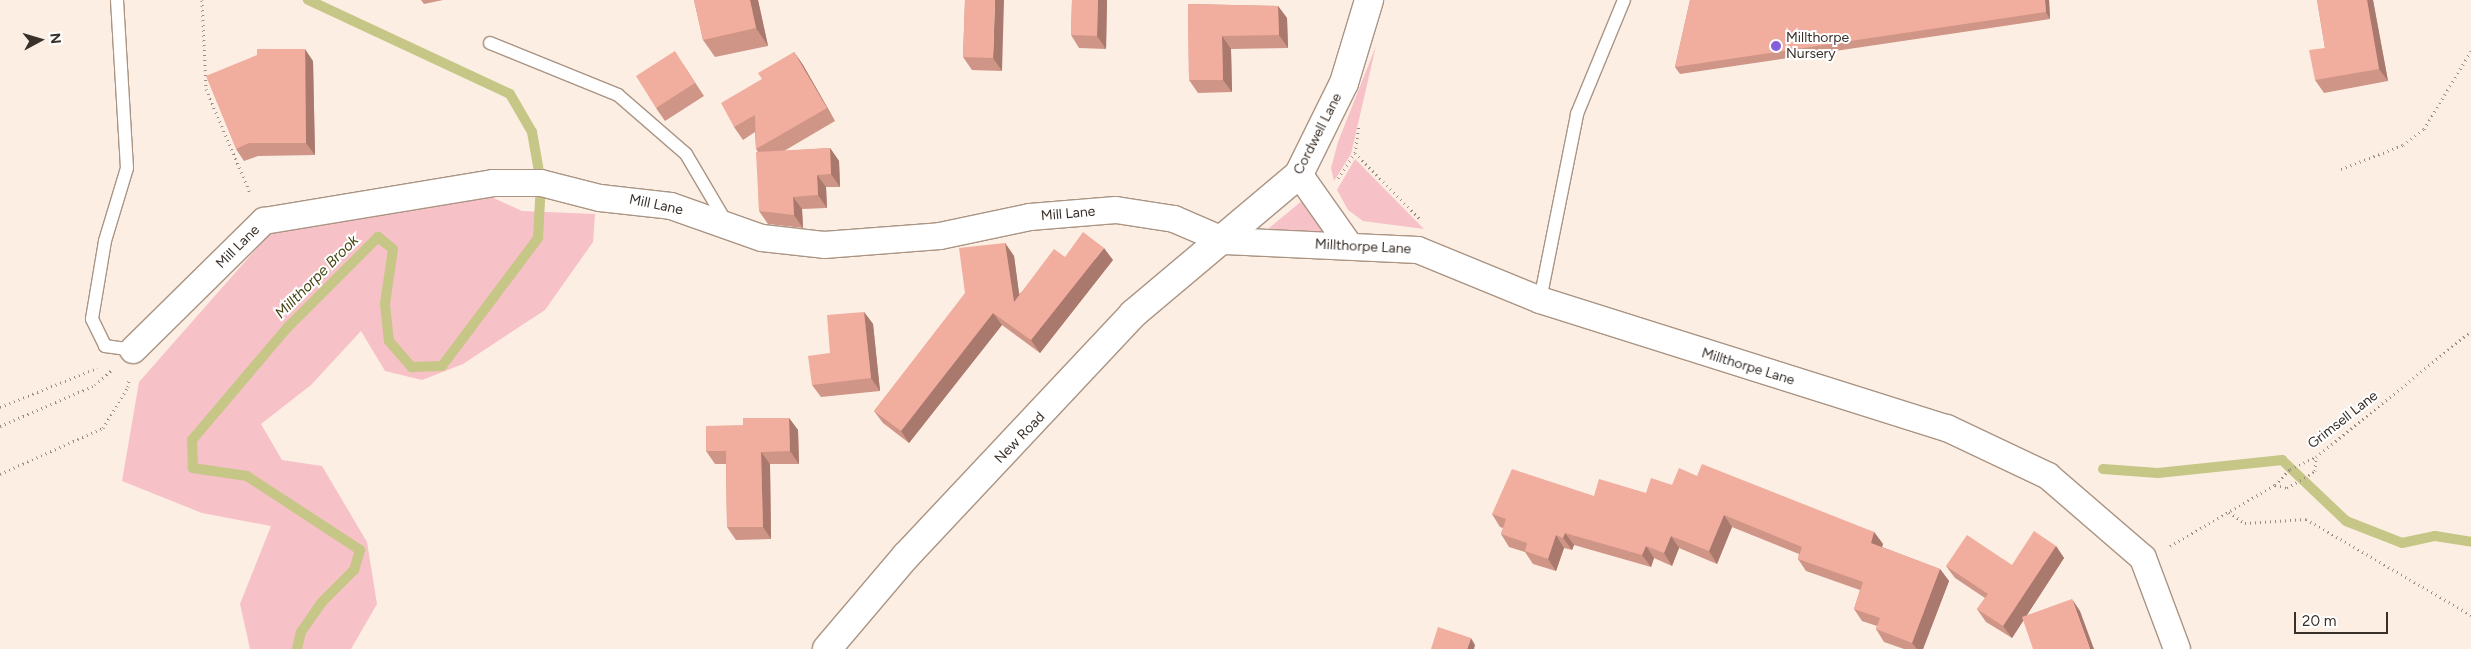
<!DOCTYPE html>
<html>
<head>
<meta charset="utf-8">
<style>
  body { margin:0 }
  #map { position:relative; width:2471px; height:649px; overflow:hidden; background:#fceee3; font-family:Figtree,sans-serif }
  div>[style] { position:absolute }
  .green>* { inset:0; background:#f7c1c8 }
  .stream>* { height:10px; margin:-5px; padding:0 5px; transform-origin:5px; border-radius:5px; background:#c6c686 }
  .path>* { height:3px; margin-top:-1.5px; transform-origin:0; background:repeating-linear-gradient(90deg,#998d85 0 1px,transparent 0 5px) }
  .roads { filter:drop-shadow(1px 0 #aa9483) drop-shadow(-1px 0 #aa9483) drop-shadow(0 1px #aa9483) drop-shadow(0 -1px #aa9483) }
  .lane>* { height:12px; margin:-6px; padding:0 6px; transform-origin:6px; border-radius:6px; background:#fff }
  .street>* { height:26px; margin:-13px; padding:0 13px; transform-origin:13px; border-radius:13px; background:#fff }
  .secondary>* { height:28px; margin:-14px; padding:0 14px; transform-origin:14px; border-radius:14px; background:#fff }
  .wall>* { inset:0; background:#cf9587 }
  .shaded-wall>* { inset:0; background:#a9796e }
  .building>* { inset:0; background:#f1ad9d }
  .dots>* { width:14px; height:14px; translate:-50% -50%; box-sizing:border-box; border:2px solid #fff; border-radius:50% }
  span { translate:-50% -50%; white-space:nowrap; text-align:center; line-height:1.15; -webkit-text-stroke:4px #fff; paint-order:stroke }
  .poi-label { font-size:14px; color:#3a302a }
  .left { translate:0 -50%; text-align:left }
  .street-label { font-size:14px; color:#3a302a }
  .water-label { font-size:15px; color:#464513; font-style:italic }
  .north { position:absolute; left:15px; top:15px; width:50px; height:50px; -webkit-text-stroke:4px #fff; paint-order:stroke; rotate:84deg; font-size:14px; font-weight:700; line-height:20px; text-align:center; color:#3a302a }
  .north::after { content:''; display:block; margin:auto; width:18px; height:22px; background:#3a302a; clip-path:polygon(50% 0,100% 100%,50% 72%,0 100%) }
  .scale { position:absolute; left:2294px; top:612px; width:94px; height:22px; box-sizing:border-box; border:2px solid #3a302a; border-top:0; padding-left:6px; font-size:15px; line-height:18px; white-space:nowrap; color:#3a302a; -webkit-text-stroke:4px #fff; paint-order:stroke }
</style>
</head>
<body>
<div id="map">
  <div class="green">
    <div style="clip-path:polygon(1376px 46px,1351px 154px,1334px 181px,1331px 168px,1338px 142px)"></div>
    <div style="clip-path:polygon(1355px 159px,1424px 229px,1363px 221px,1348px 210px,1337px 190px)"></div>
    <div style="clip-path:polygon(487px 195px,522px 211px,595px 214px,593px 242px,545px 310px,463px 364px,422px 380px,385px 371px,361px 331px,311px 385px,261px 424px,282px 460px,322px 466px,367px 542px,377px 604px,351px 649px,250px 649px,240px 604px,271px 526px,202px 513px,122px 481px,139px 382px,272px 231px)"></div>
    <div style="clip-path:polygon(1303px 200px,1330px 234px,1263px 233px)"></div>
  </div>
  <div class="stream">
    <div style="left:2103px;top:469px;width:55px;rotate:4.2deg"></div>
    <div style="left:2158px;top:473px;width:125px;rotate:-6deg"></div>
    <div style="left:2282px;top:460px;width:88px;rotate:43.6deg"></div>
    <div style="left:2346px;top:521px;width:60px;rotate:21.4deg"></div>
    <div style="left:2402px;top:543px;width:34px;rotate:-12deg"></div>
    <div style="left:2435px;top:536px;width:36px;rotate:9deg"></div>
    <div style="left:297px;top:649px;width:17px;rotate:-77deg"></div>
    <div style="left:301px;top:632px;width:35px;rotate:-55deg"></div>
    <div style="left:321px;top:603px;width:47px;rotate:-45deg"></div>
    <div style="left:354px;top:570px;width:21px;rotate:-73deg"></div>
    <div style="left:360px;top:550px;width:135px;rotate:-146.8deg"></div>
    <div style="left:247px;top:476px;width:55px;rotate:-171.6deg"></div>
    <div style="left:193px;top:468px;width:28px;rotate:-92deg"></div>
    <div style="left:192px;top:440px;width:147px;rotate:-49.7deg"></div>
    <div style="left:287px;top:328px;width:129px;rotate:-45deg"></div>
    <div style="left:378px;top:237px;width:19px;rotate:39deg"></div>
    <div style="left:393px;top:249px;width:56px;rotate:98.3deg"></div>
    <div style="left:385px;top:304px;width:37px;rotate:84deg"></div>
    <div style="left:389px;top:341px;width:35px;rotate:49deg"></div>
    <div style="left:412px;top:367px;width:30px;rotate:-2deg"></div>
    <div style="left:442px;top:366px;width:160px;rotate:-53.1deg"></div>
    <div style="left:538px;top:238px;width:55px;rotate:-86.9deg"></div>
    <div style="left:541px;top:183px;width:52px;rotate:-100deg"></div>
    <div style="left:532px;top:132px;width:44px;rotate:-120.1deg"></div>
    <div style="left:510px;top:94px;width:223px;rotate:-155deg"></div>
  </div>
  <div class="path">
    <div style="left:202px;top:0;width:89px;rotate:87.4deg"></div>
    <div style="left:206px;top:89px;width:115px;rotate:67deg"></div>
    <div style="left:1355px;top:153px;width:29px;rotate:-82deg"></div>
    <div style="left:2341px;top:169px;width:66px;rotate:-21.2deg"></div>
    <div style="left:2403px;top:145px;width:26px;rotate:-37deg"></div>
    <div style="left:2424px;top:129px;width:91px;rotate:-58.9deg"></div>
    <div style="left:1338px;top:178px;width:30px;rotate:-56deg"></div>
    <div style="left:1355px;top:153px;width:94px;rotate:45.4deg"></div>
    <div style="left:0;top:407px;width:105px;rotate:-21.9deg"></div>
    <div style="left:0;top:426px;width:103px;rotate:-23.3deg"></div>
    <div style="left:95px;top:385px;width:24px;rotate:-42deg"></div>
    <div style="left:0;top:474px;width:113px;rotate:-24.1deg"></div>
    <div style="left:103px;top:428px;width:48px;rotate:-58.6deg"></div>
    <div style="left:128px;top:387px;width:9px;rotate:-84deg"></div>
    <div style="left:2275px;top:485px;width:12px;rotate:14deg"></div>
    <div style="left:2287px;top:488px;width:33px;rotate:-31deg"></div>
    <div style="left:2315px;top:471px;width:14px;rotate:-86deg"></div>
    <div style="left:2229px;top:512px;width:19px;rotate:35deg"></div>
    <div style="left:2245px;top:523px;width:61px;rotate:-3.8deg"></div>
    <div style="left:2306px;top:519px;width:191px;rotate:30.2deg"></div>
    <div style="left:2170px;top:546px;width:121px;rotate:-30.2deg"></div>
    <div style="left:2275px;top:485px;width:22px;rotate:-47deg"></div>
    <div style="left:2290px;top:469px;width:29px;rotate:-25deg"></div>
    <div style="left:2316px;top:457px;width:200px;rotate:-39.1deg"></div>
  </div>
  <div class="roads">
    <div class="lane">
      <div style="left:117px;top:0;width:168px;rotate:86.6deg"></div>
      <div style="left:127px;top:168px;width:76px;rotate:106.8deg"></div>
      <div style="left:105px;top:241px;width:79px;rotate:99.5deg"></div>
      <div style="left:92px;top:319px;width:30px;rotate:64deg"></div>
      <div style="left:105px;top:346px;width:28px;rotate:8deg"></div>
      <div style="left:490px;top:43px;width:138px;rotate:22.1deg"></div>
      <div style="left:618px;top:95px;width:90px;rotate:40.9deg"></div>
      <div style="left:686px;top:154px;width:79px;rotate:59.5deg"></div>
      <div style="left:1540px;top:300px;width:190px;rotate:-78.7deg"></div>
      <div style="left:1577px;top:114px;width:123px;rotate:-67.6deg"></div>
    </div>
    <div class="street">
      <div style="left:1299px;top:174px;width:87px;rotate:54.8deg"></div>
      <div style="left:133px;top:350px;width:184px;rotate:-44.6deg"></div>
      <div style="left:264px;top:221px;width:232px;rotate:-9.4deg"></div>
      <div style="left:493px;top:183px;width:48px"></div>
      <div style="left:541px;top:183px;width:61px;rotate:14.3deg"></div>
      <div style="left:600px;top:198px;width:71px;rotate:6.4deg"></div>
      <div style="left:671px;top:206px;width:96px;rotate:19.4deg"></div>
      <div style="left:762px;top:238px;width:62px;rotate:6.4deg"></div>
      <div style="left:824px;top:245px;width:116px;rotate:-4.4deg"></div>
      <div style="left:940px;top:236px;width:92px;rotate:-11.9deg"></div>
      <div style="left:1030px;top:217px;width:86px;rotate:-4.7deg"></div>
      <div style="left:1116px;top:210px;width:59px;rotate:8.8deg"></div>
      <div style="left:1174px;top:219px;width:56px;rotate:23.3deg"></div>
      <div style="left:1225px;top:241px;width:193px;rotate:2.7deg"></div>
      <div style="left:1418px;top:250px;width:132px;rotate:22.3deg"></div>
      <div style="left:1540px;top:300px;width:427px;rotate:17.5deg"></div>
      <div style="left:1947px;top:428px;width:112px;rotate:25.4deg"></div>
      <div style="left:2048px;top:476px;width:125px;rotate:40.8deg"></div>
      <div style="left:2143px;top:558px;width:97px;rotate:69.5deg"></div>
    </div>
    <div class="secondary">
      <div style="left:827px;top:649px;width:122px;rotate:-49.7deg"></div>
      <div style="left:906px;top:556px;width:332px;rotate:-46.8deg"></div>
      <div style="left:1133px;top:314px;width:217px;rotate:-40.1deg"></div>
      <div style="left:1299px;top:174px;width:102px;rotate:-63.7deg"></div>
      <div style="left:1344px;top:83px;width:87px;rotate:-73.2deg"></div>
    </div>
  </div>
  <div class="wall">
    <div style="clip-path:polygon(421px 0,443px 0,424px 4px)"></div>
    <div style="clip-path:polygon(694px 0,758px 0,768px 46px,715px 57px,703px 40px)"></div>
    <div style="clip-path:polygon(965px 0,1002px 71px,972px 70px,963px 57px)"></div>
    <div style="clip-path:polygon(1072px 0,1107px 0,1106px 49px,1079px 48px,1071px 35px)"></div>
    <div style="clip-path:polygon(1690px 0,2049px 0,2050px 19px,1680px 74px,1675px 67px)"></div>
    <div style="clip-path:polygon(2317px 0,2373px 0,2388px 81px,2324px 93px,2315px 80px,2325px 48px)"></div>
    <div style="clip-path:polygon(1188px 4px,1278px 6px,1287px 18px,1288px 48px,1231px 49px,1232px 92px,1198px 93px,1189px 80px)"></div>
    <div style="clip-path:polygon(794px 52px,803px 65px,835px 121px,784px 151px,830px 148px,839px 161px,840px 187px,826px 187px,827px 208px,802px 209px,803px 228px,768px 224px,759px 211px,758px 152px,756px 149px,755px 132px,743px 140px,734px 127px,762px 79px)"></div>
    <div style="clip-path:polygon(313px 61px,315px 155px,258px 156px,244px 161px,236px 149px)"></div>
    <div style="clip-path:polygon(683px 64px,704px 96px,665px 121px,656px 108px)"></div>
    <div style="clip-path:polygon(1005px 243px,1014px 256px,1019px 294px,1065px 257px,1113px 260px,1040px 353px,1002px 325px,909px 443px,883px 423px,874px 411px)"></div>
    <div style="clip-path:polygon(864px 312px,873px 324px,880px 391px,821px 397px,812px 385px)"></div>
    <div style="clip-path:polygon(789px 418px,798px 430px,799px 464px,770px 464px,771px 539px,736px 540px,727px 527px,726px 464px,715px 464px,706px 451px,743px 425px)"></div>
    <div style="clip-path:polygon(1697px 476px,1874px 532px,1883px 544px,1882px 547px,1940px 569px,1949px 581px,1923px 649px,1904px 649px,1884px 642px,1876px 629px,1877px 626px,1862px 621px,1854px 609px,1860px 590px,1806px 571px,1798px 559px,1799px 554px,1732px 527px,1717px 564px,1679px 548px,1672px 566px,1654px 558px,1651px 567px,1574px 545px,1572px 550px,1564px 548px,1556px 571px,1533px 564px,1525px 552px,1509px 547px,1501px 534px,1503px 528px,1500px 527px,1492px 514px,1594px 496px,1646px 493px,1672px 485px)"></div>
    <div style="clip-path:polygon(2056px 546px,2064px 558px,2027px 615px,2080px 611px,2023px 621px,2012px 638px,1986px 622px,1977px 609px,1985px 598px,1955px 578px,1946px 566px,2012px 565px)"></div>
  </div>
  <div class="shaded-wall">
    <div style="clip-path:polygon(750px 0,758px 0,768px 46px,756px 28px)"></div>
    <div style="clip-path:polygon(995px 0,1004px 0,1002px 71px,993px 58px)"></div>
    <div style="clip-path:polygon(1098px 0,1107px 0,1106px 49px,1097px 36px)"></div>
    <div style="clip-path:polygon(2045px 0,2049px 0,2050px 19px,2046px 12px)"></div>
    <div style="clip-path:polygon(2367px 0,2373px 0,2388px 81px,2379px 69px)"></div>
    <div style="clip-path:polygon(1278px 6px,1287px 18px,1288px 48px,1279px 35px)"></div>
    <div style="clip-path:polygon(1222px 36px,1231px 49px,1232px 92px,1223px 80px)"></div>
    <div style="clip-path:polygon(305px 49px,313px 61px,315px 155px,306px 143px)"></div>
    <div style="clip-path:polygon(794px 52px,803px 65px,835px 121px,827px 108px)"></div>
    <div style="clip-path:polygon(830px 148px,839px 161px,840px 187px,831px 174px)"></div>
    <div style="clip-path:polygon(817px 175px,826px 187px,827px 208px,818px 195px)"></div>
    <div style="clip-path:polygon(793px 197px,802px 209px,803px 228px,794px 215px)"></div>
    <div style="clip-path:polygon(1005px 243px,1014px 256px,1022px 315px,1014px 302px)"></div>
    <div style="clip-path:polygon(1104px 248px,1113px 260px,1040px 353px,1031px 340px)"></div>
    <div style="clip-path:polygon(864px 312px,873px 324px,880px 391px,871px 378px)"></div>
    <div style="clip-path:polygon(993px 313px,1002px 325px,909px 443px,901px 431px)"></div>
    <div style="clip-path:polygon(789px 418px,798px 430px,799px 464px,790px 451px)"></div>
    <div style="clip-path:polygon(761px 452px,770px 464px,771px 539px,763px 527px)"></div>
    <div style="clip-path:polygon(1724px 515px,1732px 527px,1717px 564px,1709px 551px)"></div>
    <div style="clip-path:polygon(1874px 532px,1883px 544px,1879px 555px,1871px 543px)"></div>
    <div style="clip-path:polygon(1565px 533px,1574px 545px,1572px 550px,1563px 538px)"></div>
    <div style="clip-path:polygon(1556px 535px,1564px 548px,1556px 571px,1548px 559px)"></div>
    <div style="clip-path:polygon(1671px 536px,1679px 548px,1672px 566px,1664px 553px)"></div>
    <div style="clip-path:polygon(1646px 546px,1654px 558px,1651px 567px,1642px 555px)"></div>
    <div style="clip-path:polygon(2056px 546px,2064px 558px,2012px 638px,2003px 626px)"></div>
    <div style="clip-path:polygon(1940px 569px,1949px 581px,1923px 649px,1917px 649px,1912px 643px)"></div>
    <div style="clip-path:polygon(2072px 599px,2080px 611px,2094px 649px,2090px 649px)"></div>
    <div style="clip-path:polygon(1471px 638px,1475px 645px,1474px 649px,1467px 649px)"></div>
  </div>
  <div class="building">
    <div style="clip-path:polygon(694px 0,750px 0,756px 28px,703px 40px)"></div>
    <div style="clip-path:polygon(965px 0,995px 0,993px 58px,963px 57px)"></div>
    <div style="clip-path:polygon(1072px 0,1098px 0,1097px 36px,1071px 35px)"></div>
    <div style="clip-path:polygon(1690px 0,2045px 0,2046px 12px,1675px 67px)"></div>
    <div style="clip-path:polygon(2317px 0,2367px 0,2379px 69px,2315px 80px,2309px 50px,2325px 48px)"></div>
    <div style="clip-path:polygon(1188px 4px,1278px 6px,1279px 35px,1222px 36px,1223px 80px,1189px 80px)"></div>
    <div style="clip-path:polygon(257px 49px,305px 49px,306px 143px,249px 143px,236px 149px,206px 76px,257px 55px)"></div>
    <div style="clip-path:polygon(675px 51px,695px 83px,656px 108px,636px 76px)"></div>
    <div style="clip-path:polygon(794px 52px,827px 108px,756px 149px,755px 115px,734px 127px,721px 103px,762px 79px,758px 73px)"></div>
    <div style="clip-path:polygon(830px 148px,831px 174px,817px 175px,818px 195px,793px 197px,794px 215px,759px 211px,756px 152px)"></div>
    <div style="clip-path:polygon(1083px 232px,1104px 248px,1031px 340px,993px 313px,901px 431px,874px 411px,965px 293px,959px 248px,1005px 243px,1014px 302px,1054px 249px,1065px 257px)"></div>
    <div style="clip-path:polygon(864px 312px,871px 378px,812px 385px,808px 356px,830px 353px,827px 315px)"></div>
    <div style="clip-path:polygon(743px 418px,789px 418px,790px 451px,761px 452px,763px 527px,727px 527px,726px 451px,706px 451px,706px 426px,743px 425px)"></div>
    <div style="clip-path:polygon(1702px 464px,1874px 532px,1871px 543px,1940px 569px,1912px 643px,1876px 629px,1880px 618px,1854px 609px,1863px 582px,1798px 559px,1802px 547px,1724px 515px,1709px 551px,1671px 536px,1664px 553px,1646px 546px,1642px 555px,1565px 533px,1563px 538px,1556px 535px,1548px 559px,1525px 551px,1527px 543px,1501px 534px,1506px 519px,1492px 514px,1512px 469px,1594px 496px,1599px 479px,1646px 493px,1651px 478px,1672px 485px,1679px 468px,1697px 476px)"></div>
    <div style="clip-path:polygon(2034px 531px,2056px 546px,2003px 626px,1977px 609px,1988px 594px,1946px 566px,1967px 535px,2012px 565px)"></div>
    <div style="clip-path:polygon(2072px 599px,2090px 649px,2033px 649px,2022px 617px)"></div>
    <div style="clip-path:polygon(1438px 627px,1471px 638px,1467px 649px,1431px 649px)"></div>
  </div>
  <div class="dots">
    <div style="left:1776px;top:46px;background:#845fd9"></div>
  </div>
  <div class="poi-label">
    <span class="left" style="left:1786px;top:46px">Millthorpe<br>Nursery</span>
  </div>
  <div class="street-label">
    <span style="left:1318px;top:134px;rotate:-63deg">Cordwell Lane</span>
    <span style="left:656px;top:205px;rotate:12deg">Mill Lane</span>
    <span style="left:1068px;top:214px;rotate:-5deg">Mill Lane</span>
    <span style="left:238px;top:247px;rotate:-45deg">Mill Lane</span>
    <span style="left:1363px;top:247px;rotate:3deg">Millthorpe Lane</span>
    <span style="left:1748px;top:367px;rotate:17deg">Millthorpe Lane</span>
    <span style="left:2343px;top:420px;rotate:-38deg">Grimsell Lane</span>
    <span style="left:1020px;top:438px;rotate:-46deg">New Road</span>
  </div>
  <div class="water-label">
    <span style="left:317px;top:277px;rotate:-45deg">Millthorpe Brook</span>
  </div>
  <div class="north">N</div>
  <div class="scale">20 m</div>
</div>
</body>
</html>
